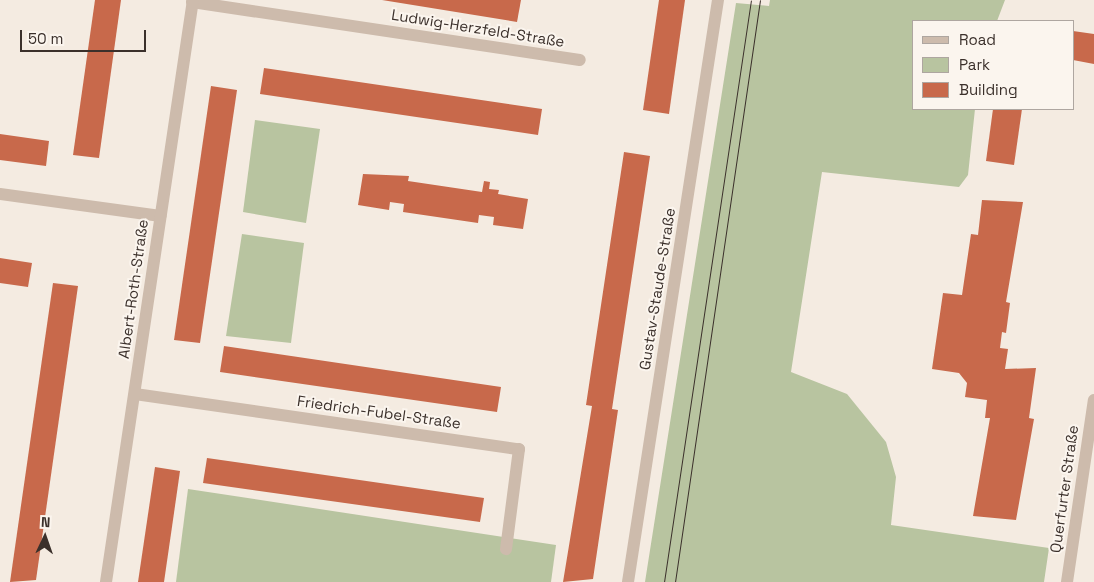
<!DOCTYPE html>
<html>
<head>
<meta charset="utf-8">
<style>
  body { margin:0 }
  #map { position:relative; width:1094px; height:582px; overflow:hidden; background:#f4ebe1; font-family:"Space Grotesk",sans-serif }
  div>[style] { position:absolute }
  .green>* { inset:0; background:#b8c4a0 }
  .building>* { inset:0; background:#c8694b }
  .minor>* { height:12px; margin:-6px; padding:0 6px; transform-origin:6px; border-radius:6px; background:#cdbbac }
  .tram>* { height:1px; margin:-0.5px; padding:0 0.5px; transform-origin:0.5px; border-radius:0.5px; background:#3b302b }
  span { translate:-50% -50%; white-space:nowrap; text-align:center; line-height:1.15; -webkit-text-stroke:4px #fbf5ee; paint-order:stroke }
  .street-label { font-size:15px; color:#3b302b }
  .legend { position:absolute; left:912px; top:20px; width:162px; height:90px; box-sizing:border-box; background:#fbf5ee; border:1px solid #aea6a0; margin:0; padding:6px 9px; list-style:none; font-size:15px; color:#3b302b }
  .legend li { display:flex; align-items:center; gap:10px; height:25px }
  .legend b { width:25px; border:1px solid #aea6a0 }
  .north { position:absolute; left:20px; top:512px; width:50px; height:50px; -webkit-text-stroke:4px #fbf5ee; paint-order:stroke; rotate:3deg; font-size:14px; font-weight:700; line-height:20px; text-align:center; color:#3b302b }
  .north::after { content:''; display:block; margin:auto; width:18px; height:22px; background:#3b302b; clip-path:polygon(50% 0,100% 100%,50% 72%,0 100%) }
  .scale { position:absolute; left:20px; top:30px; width:126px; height:22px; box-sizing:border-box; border:2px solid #3b302b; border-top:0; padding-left:6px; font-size:15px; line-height:18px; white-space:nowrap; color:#3b302b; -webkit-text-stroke:4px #fbf5ee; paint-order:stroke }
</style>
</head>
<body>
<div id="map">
  <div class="green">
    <div style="clip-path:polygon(770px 0,1005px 0,997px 21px,913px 21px,913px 109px,975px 109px,968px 175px,959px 187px,822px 172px,791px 372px,847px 394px,886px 442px,896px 477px,891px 525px,1049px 548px,1044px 582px,645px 582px,736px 3px,769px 6px)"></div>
    <div style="clip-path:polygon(255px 120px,320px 129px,306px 223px,243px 212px)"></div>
    <div style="clip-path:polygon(242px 234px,304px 243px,291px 343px,226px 336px)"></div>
    <div style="clip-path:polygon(188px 489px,556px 545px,551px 582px,176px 582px)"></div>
  </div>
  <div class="building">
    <div style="clip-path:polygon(95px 0,121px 0,99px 158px,73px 155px)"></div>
    <div style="clip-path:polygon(382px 0,521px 0,517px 22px)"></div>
    <div style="clip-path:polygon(659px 0,685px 0,669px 114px,643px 110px)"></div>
    <div style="clip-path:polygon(1073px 31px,1094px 34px,1094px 64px,1073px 60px)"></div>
    <div style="clip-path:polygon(264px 68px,542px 109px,538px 135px,260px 94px)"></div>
    <div style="clip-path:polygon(211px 86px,237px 90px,200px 343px,174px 340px)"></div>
    <div style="clip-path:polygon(993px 109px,1022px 109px,1014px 165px,986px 161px)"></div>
    <div style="clip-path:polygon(0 134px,49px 141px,46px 166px,0 160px)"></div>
    <div style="clip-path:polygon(624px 152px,650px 156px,612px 409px,618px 410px,593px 579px,563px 582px,591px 412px,592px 406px,586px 405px)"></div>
    <div style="clip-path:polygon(363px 174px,409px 176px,408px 181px,482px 192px,484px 181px,490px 182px,489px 189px,499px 190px,498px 194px,528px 199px,523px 229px,493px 225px,494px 217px,479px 215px,478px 223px,403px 212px,404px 204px,390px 202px,389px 210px,358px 205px)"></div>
    <div style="clip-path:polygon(982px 200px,1023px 202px,1006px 302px,1010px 303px,1006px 333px,1002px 332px,1000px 348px,1008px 349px,1005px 369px,1036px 368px,1029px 418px,1034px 419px,1016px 520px,973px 516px,990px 418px,985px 418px,987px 400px,965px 397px,967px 383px,959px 373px,932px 369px,943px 293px,962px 295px,971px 234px,978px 235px)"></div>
    <div style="clip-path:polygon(0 258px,32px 263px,28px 287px,0 283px)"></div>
    <div style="clip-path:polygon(53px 283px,78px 286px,36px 580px,10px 582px)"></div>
    <div style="clip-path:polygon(224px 346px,501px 387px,497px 412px,220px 372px)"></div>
    <div style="clip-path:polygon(207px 458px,484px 498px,480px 522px,203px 483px)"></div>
    <div style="clip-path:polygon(155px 467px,180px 471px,174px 513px,164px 582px,138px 582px)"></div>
  </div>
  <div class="minor">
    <div style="left:192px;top:2px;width:392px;rotate:8.5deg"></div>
    <div style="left:0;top:194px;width:162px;rotate:7.8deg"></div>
    <div style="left:135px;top:394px;width:388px;rotate:8.2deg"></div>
    <div style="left:519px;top:449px;width:101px;rotate:97.4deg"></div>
    <div style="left:106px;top:582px;width:588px;rotate:-81.5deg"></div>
    <div style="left:628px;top:582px;width:589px;rotate:-81.21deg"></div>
    <div style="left:1067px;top:582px;width:184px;rotate:-81.6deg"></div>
  </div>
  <div class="tram">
    <div style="left:664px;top:582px;width:588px;rotate:-81.5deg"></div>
    <div style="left:675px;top:582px;width:588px;rotate:-81.69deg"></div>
  </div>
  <div class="street-label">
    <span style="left:478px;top:28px;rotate:9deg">Ludwig-Herzfeld-Straße</span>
    <span style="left:133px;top:289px;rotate:-82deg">Albert-Roth-Straße</span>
    <span style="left:657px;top:289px;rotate:-81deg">Gustav-Staude-Straße</span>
    <span style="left:379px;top:412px;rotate:8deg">Friedrich-Fubel-Straße</span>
    <span style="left:1064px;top:489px;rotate:-82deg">Querfurter Straße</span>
  </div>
  <ul class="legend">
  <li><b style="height:6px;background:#cdbbac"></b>Road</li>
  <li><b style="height:14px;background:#b8c4a0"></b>Park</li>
  <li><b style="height:14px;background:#c8694b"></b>Building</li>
  </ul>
  <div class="north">N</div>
  <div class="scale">50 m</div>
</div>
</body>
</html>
